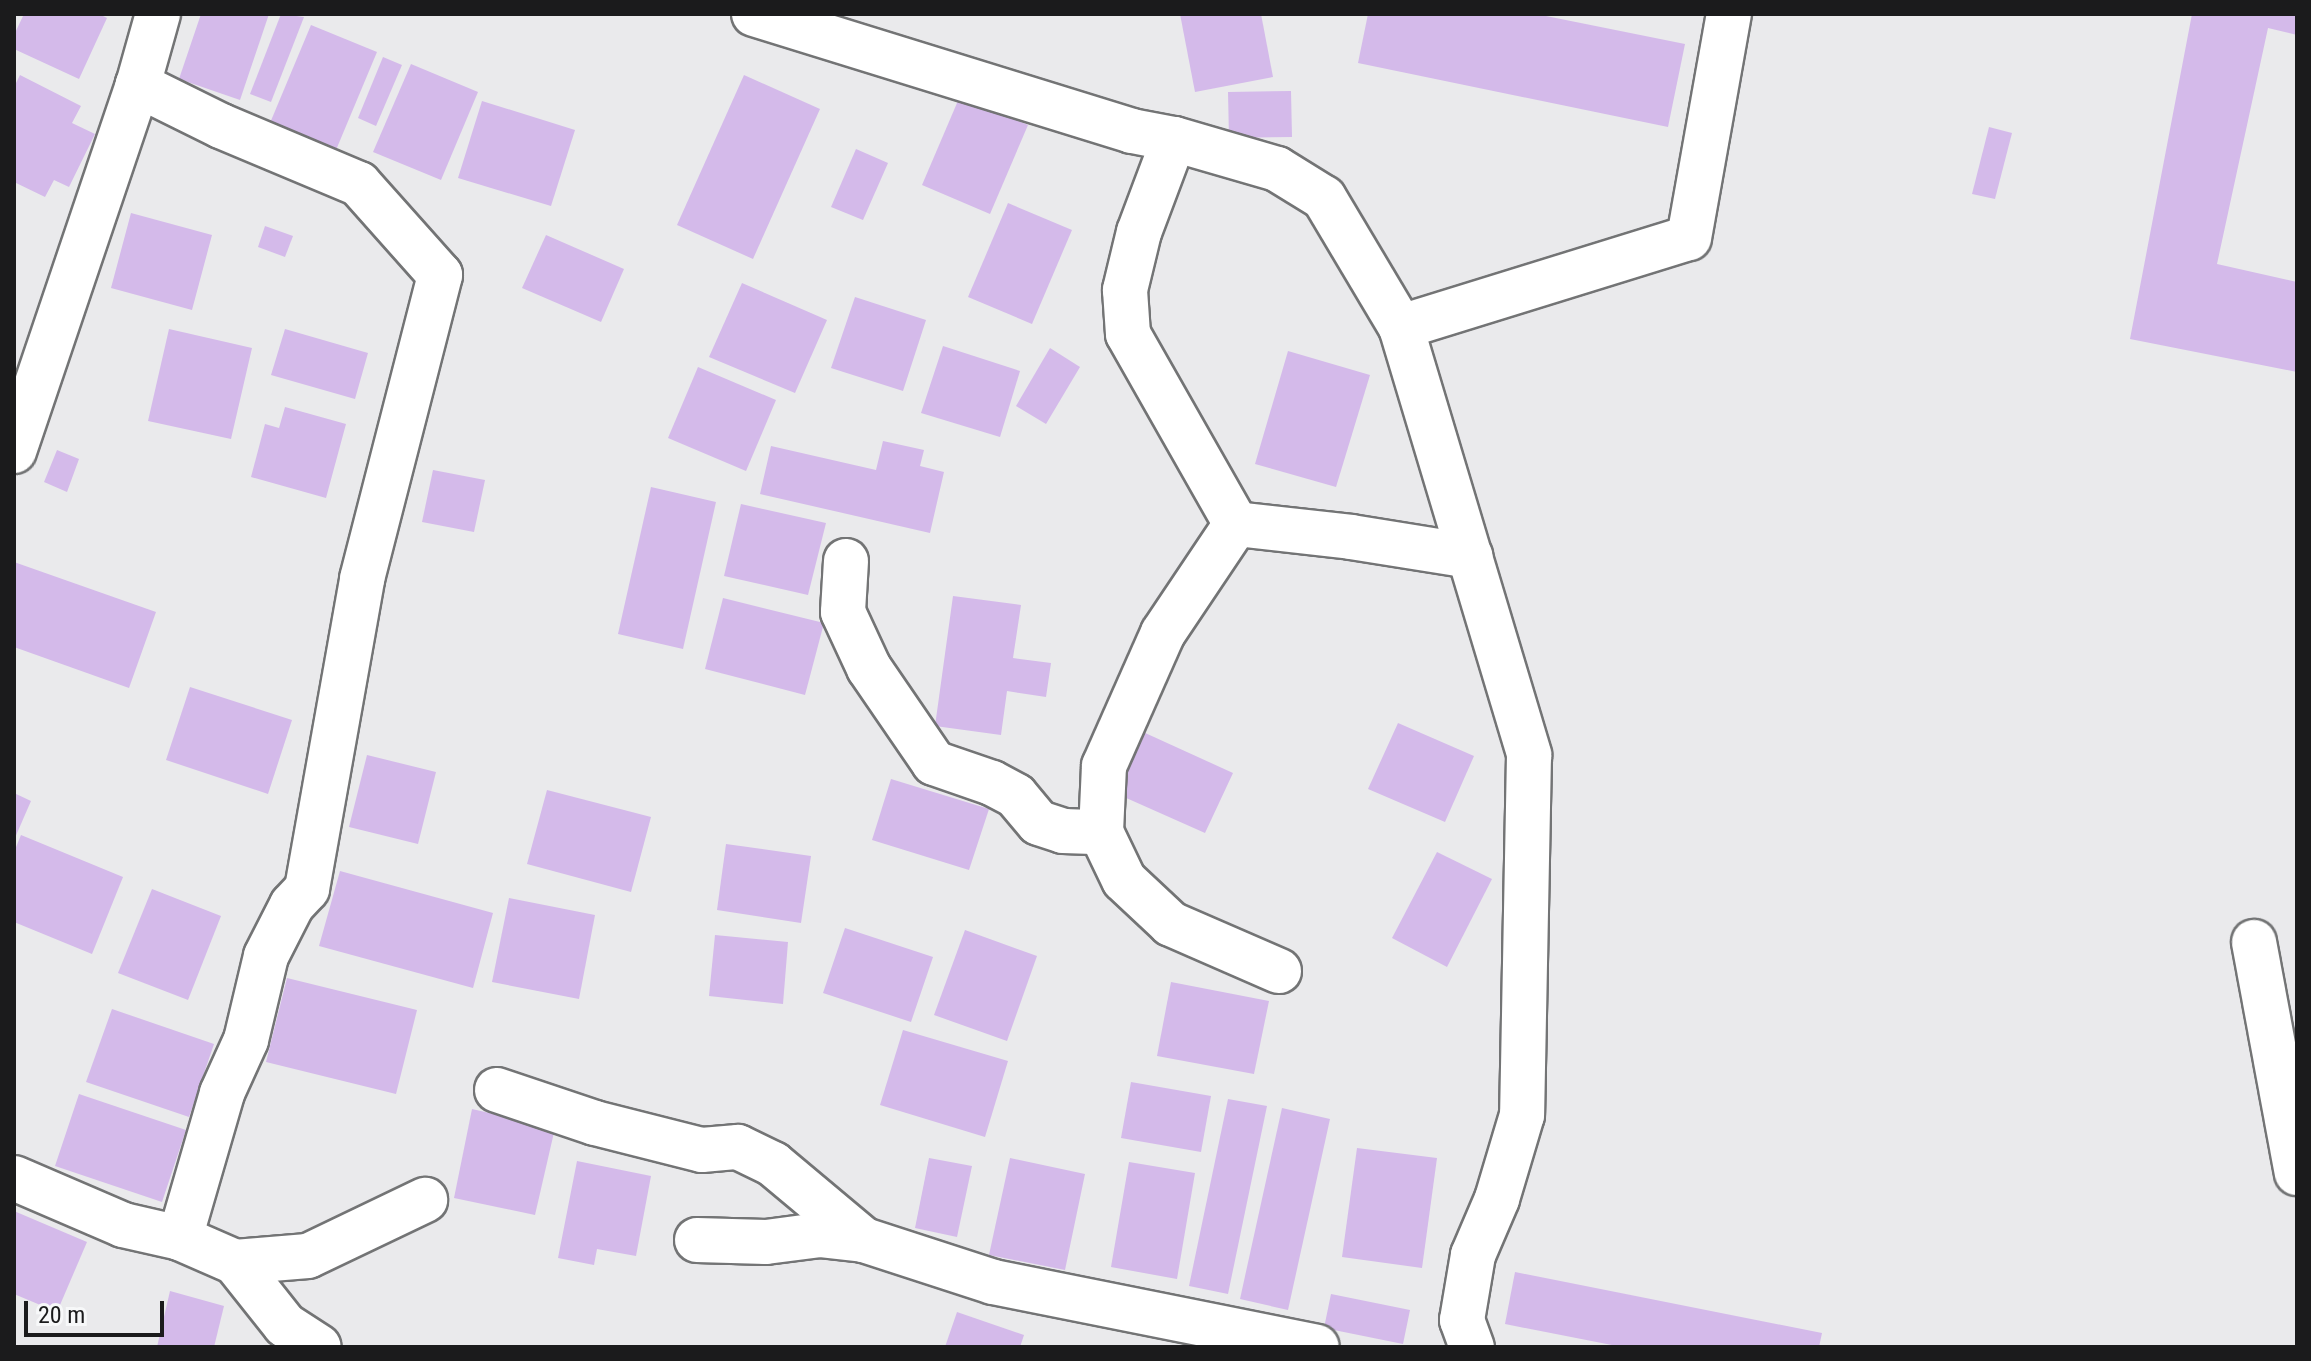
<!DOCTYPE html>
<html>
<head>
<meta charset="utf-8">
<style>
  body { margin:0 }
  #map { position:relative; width:2311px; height:1361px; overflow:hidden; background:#eaeaec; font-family:"Roboto Condensed",sans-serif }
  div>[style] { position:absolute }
  .building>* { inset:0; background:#d4baea }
  .roads { filter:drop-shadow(2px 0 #737475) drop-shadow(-2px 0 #737475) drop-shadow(0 2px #737475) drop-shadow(0 -2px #737475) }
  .minor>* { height:44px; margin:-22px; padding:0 22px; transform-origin:22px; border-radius:22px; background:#fff }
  span { translate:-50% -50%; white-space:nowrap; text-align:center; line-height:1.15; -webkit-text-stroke:7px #f7f8f9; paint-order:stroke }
  .frame { position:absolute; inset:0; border:16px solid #1b1b1c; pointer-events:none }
  .scale { position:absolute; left:24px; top:1301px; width:140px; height:36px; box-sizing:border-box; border:4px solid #1b1b1c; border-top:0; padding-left:10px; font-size:24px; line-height:28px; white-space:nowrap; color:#1b1b1c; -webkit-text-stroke:6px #f7f8f9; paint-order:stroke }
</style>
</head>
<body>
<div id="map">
  <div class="building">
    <div style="clip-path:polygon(24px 14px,99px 14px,107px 18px,79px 79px,14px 49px,14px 35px)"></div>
    <div style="clip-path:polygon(201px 14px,269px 14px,240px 100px,179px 79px)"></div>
    <div style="clip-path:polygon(281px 14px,304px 17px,271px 102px,250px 94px)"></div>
    <div style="clip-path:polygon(1180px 14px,1261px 14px,1273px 77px,1195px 92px)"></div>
    <div style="clip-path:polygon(1368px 14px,1536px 14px,1685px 44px,1668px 127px,1358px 63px)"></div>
    <div style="clip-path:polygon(2192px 14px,2297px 14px,2297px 35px,2268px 28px,2217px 264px,2297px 282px,2297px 372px,2130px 339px)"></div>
    <div style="clip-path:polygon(311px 25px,377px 52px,336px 150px,270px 123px)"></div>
    <div style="clip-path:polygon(383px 57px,402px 65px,376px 126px,358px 118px)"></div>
    <div style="clip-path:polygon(411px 64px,478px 92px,441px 180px,373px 152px)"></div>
    <div style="clip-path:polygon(20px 75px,81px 106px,72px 123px,95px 134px,69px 187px,54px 180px,45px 197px,14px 182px,14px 87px)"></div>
    <div style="clip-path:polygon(744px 75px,820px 109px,753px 259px,677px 225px)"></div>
    <div style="clip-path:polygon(1291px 91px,1292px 137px,1229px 138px,1228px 92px)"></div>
    <div style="clip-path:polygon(960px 96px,1028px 125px,990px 214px,922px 185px)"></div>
    <div style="clip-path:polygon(482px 101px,575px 130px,551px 206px,458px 178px)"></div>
    <div style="clip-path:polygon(1989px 127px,2012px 133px,1995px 199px,1972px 194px)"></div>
    <div style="clip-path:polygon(856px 149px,888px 163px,863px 220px,831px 207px)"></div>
    <div style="clip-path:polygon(1008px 203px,1072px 230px,1032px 324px,968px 297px)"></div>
    <div style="clip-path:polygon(131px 213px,212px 235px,192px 310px,111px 288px)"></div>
    <div style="clip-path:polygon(265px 226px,293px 236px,285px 257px,258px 247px)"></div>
    <div style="clip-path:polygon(546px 235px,624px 269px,601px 322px,522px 288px)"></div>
    <div style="clip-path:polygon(742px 283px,827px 320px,795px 393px,709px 357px)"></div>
    <div style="clip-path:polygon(855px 297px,926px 320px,903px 391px,831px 368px)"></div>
    <div style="clip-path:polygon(169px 329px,252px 348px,231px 439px,148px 421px)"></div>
    <div style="clip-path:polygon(285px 329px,368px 353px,355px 399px,271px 375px)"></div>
    <div style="clip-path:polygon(943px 346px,1020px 371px,1000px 437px,921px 413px)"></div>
    <div style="clip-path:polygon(1050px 348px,1080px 367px,1046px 424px,1016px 406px)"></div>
    <div style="clip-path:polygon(1288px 351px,1370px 375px,1336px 487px,1255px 464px)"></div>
    <div style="clip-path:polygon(698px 367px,776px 400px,746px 471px,668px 438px)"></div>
    <div style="clip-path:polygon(285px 407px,346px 424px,326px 498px,251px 477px,265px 424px,279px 428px)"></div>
    <div style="clip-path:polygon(883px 441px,924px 450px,920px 466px,944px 472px,930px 533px,760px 494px,771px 446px,876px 470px)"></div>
    <div style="clip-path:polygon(57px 450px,79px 459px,67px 492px,44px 482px)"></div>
    <div style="clip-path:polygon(433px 470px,485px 480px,474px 532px,422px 522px)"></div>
    <div style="clip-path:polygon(651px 487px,716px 502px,683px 649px,618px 634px)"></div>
    <div style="clip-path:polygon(741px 504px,826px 523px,808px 595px,724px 576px)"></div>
    <div style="clip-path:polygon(14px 562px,156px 612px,129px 688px,14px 647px)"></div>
    <div style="clip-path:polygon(953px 596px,1021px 605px,1013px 658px,1051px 663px,1046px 697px,1007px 691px,1001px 735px,935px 726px)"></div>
    <div style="clip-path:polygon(723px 598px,824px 623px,805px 695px,705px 669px)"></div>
    <div style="clip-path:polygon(190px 687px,292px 720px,268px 794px,166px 760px)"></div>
    <div style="clip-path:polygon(1398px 723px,1474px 756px,1445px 822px,1368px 789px)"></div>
    <div style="clip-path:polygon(1143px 732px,1233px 773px,1205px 833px,1115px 793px)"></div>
    <div style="clip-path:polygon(367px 755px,436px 772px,418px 844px,349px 827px)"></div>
    <div style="clip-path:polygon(891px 779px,989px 809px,969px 870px,872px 840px)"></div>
    <div style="clip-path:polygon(547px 790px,651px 817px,631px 892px,527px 864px)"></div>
    <div style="clip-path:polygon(14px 793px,31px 801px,14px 840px)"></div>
    <div style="clip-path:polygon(21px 835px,123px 877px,92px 954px,14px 922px,14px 852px)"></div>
    <div style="clip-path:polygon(726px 844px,811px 856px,801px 923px,717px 910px)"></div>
    <div style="clip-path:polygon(1437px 852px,1492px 879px,1447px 967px,1392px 938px)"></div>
    <div style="clip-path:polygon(340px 871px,493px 913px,473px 988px,319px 946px)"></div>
    <div style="clip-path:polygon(152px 889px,221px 916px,188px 1000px,118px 973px)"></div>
    <div style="clip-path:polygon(509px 898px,595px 915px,579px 999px,492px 982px)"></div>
    <div style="clip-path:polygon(845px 928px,933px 957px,911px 1022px,823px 993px)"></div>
    <div style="clip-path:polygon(965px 930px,1037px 956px,1007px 1041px,934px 1015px)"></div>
    <div style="clip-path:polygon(715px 935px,788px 942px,783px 1004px,709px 996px)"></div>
    <div style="clip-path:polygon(287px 978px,417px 1010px,396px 1094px,266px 1062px)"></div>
    <div style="clip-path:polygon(1171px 982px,1269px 1001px,1254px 1074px,1157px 1056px)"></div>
    <div style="clip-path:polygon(112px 1009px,214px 1044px,189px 1117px,86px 1082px)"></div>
    <div style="clip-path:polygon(903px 1030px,1008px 1061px,985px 1137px,880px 1105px)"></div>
    <div style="clip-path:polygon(1131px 1082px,1211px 1096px,1201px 1152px,1121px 1138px)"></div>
    <div style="clip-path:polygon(79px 1094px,186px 1130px,162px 1202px,55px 1166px)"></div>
    <div style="clip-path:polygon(1228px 1099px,1267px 1106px,1228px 1294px,1189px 1286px)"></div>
    <div style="clip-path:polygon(1282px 1108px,1330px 1119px,1288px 1310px,1240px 1299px)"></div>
    <div style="clip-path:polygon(472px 1109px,555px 1128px,535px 1215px,454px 1198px)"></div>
    <div style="clip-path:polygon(1357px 1148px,1437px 1158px,1422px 1268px,1342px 1257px)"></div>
    <div style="clip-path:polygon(929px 1158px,972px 1166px,957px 1237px,915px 1228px)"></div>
    <div style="clip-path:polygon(1010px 1158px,1085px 1174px,1065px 1270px,989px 1255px)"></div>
    <div style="clip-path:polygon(577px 1161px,651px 1176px,636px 1256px,597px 1249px,594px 1265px,558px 1258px)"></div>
    <div style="clip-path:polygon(1129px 1162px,1195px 1173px,1177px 1279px,1111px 1267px)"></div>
    <div style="clip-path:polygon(14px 1211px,87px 1242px,57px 1312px,14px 1294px)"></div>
    <div style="clip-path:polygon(1515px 1272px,1822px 1333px,1819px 1347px,1622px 1347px,1505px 1324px)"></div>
    <div style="clip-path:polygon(170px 1291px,224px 1306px,214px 1347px,157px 1347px)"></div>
    <div style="clip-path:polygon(1331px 1294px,1410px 1310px,1403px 1344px,1324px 1328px)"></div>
    <div style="clip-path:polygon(957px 1312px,1024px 1335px,1020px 1347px,945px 1347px)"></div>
  </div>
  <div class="roads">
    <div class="minor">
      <div style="left:754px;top:14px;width:396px;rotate:17.2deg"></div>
      <div style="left:1132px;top:131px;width:43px;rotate:10.8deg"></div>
      <div style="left:1174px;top:139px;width:107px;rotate:16.2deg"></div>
      <div style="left:1277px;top:169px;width:55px;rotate:31.7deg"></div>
      <div style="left:1324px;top:198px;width:150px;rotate:59.2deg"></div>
      <div style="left:1401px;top:327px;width:447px;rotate:73.3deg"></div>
      <div style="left:1529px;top:755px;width:360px;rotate:91.1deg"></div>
      <div style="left:1522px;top:1115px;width:88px;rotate:106.6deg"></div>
      <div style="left:1497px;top:1199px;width:61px;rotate:113.2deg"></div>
      <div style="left:1473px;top:1255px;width:66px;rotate:99.6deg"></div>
      <div style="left:1462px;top:1320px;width:29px;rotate:70deg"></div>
      <div style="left:1174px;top:139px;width:99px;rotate:110.6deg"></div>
      <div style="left:1139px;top:232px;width:60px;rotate:103.6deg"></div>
      <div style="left:1125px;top:290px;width:44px;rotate:86.1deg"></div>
      <div style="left:1128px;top:334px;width:219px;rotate:60.4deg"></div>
      <div style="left:1401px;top:327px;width:301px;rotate:-17.2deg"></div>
      <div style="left:1689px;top:238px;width:228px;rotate:-79.9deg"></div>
      <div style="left:14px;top:451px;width:386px;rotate:-71.3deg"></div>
      <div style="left:138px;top:85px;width:74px;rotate:-74.3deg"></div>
      <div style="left:846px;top:561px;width:51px;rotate:93.4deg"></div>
      <div style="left:843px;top:612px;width:62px;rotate:65.1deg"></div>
      <div style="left:869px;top:668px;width:115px;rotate:55.6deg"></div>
      <div style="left:934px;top:763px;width:61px;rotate:19deg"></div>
      <div style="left:992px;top:783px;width:27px;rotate:28deg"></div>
      <div style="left:1016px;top:796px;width:35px;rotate:50deg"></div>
      <div style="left:1039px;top:823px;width:25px;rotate:18deg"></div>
      <div style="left:1063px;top:831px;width:38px;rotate:2deg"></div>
      <div style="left:2254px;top:942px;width:235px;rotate:79.5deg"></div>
      <div style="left:1279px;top:971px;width:118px;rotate:-156.5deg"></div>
      <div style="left:1171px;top:924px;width:64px;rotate:-136.9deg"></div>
      <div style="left:1124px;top:880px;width:53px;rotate:-115.6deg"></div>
      <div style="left:1101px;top:832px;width:66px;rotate:-87.4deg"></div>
      <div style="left:1104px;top:766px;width:145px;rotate:-66.1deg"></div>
      <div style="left:1163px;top:633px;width:131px;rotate:-56.2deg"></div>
      <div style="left:1236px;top:524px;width:116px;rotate:6.4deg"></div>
      <div style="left:1351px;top:537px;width:121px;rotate:9.1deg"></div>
      <div style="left:497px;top:1090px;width:103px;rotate:18.6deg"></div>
      <div style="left:595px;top:1123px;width:110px;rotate:14.2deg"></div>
      <div style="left:702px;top:1150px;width:36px;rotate:-5deg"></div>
      <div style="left:738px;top:1147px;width:39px;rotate:26deg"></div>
      <div style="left:773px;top:1164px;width:119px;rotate:39.9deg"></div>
      <div style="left:864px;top:1240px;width:136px;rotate:18deg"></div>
      <div style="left:993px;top:1282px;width:330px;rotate:11.3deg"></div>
      <div style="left:14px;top:1178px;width:119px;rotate:23.3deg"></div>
      <div style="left:123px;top:1225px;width:58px;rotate:12.8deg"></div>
      <div style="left:180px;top:1238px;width:151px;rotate:-73.8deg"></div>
      <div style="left:222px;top:1093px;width:58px;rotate:-65.6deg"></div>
      <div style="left:246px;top:1040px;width:86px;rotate:-76.6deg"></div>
      <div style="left:266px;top:956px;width:57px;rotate:-63deg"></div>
      <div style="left:292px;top:905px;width:22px;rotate:-47deg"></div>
      <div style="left:307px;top:889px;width:315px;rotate:-79.9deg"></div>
      <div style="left:362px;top:579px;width:314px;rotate:-75.6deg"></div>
      <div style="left:440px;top:275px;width:122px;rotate:-131.7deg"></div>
      <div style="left:359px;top:184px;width:150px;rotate:-157.2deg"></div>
      <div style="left:221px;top:126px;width:93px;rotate:-153.7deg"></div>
      <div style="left:180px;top:1238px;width:60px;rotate:23.6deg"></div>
      <div style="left:235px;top:1262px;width:73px;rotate:-4.7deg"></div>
      <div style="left:308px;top:1256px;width:130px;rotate:-25.6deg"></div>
      <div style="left:697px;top:1240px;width:69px;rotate:1.7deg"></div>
      <div style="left:766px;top:1242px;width:53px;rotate:-7.5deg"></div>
      <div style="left:819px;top:1235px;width:45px;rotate:6.3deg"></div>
      <div style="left:235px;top:1262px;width:80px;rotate:51.6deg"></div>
      <div style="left:285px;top:1325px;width:40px;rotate:32.9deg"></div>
    </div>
  </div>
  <div class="frame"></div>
  <div class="scale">20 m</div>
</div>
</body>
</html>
